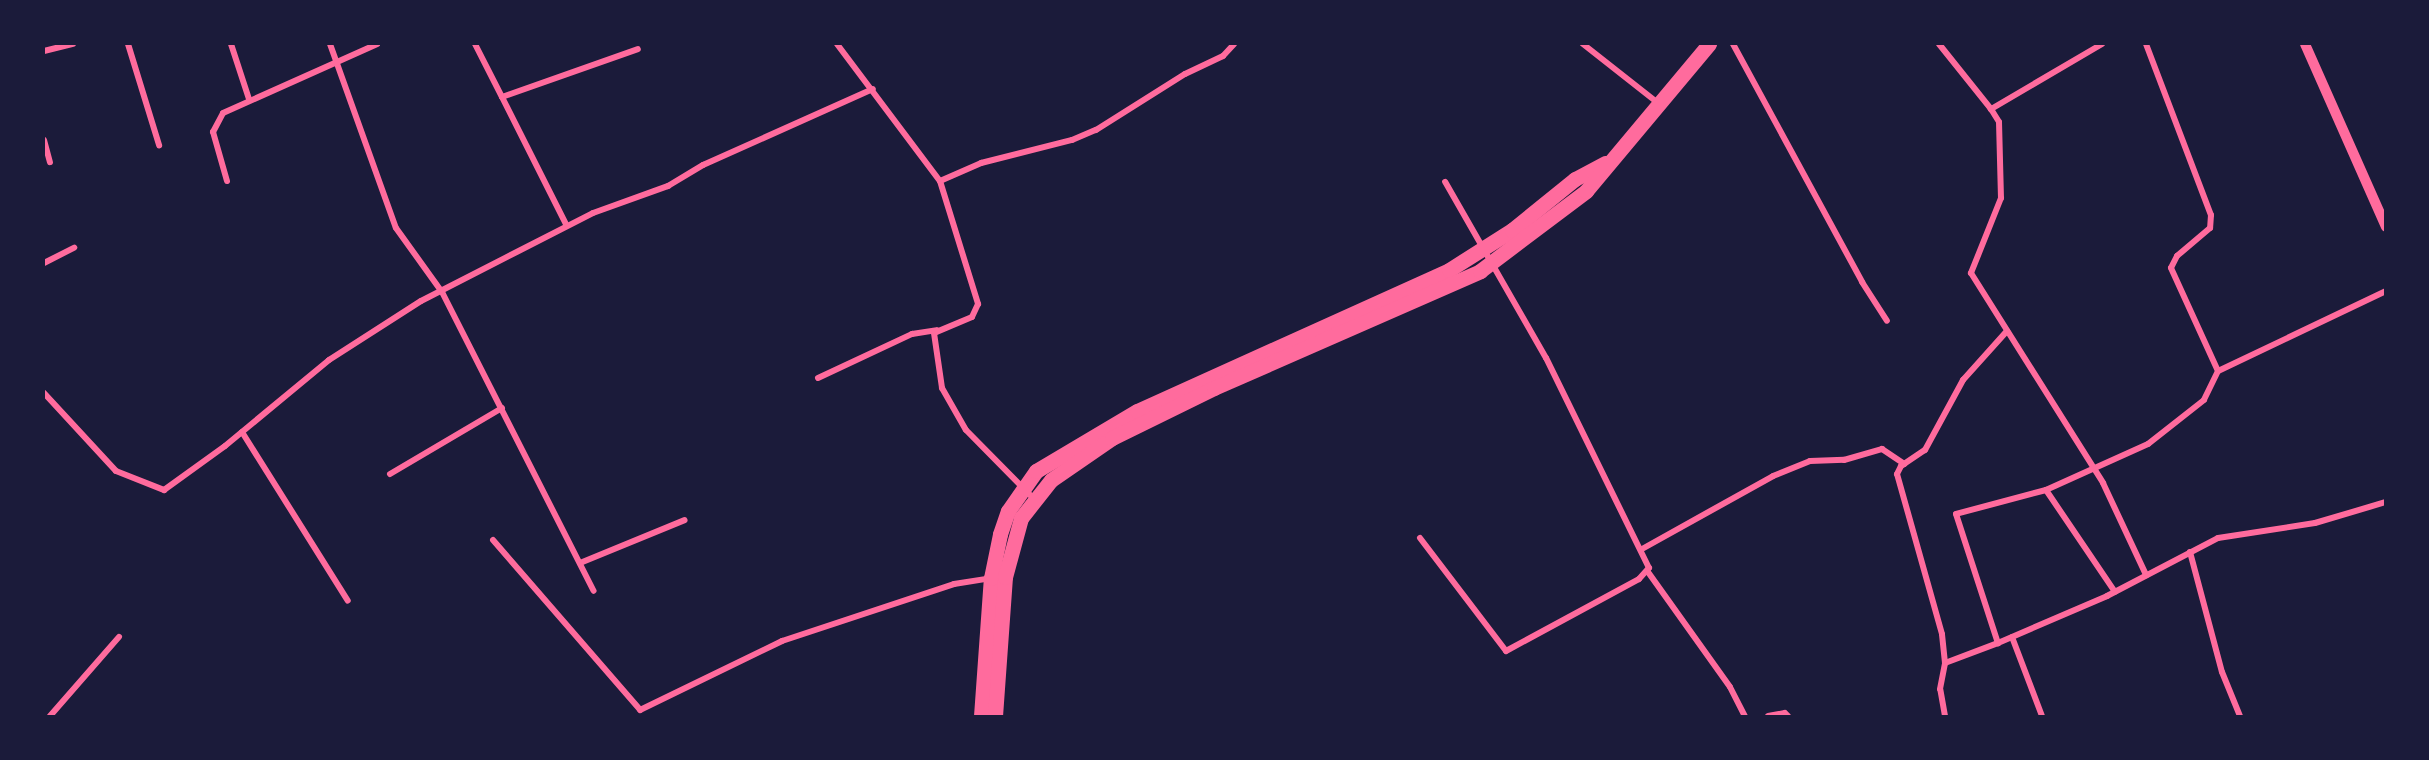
<!DOCTYPE html>
<html>
<head>
<meta charset="utf-8">
<style>
  body { margin:0 }
  #map { position:relative; width:2429px; height:760px; overflow:hidden; background:#1b1b3a; font-family:Inter,sans-serif }
  div>[style] { position:absolute }
  .minor>* { height:6px; margin:-3px; padding:0 3px; transform-origin:3px; border-radius:3px; background:#ff6b9d }
  .tertiary>* { height:10px; margin:-5px; padding:0 5px; transform-origin:5px; border-radius:5px; background:#ff6b9d }
  .trunk>* { height:15px; margin:-7.5px; padding:0 7.5px; transform-origin:7.5px; border-radius:7.5px; background:#ff6b9d }
  span { translate:-50% -50%; white-space:nowrap; text-align:center; line-height:1.15; -webkit-text-stroke:4.5px #1b1b3a; paint-order:stroke }
  .frame { position:absolute; inset:0; border:45px solid #1b1b3a; pointer-events:none }
</style>
</head>
<body>
<div id="map">
  <div class="minor">
    <div style="left:128px;top:44px;width:106px;rotate:72.9deg"></div>
    <div style="left:231px;top:44px;width:58px;rotate:71.9deg"></div>
    <div style="left:330px;top:44px;width:195px;rotate:70.3deg"></div>
    <div style="left:396px;top:228px;width:79px;rotate:54.3deg"></div>
    <div style="left:442px;top:292px;width:335px;rotate:63.1deg"></div>
    <div style="left:475px;top:44px;width:59px;rotate:63deg"></div>
    <div style="left:502px;top:97px;width:144px;rotate:-19.4deg"></div>
    <div style="left:837px;top:44px;width:171px;rotate:53.1deg"></div>
    <div style="left:940px;top:181px;width:129px;rotate:72.8deg"></div>
    <div style="left:978px;top:304px;width:14px;rotate:115deg"></div>
    <div style="left:972px;top:317px;width:41px;rotate:157.2deg"></div>
    <div style="left:934px;top:333px;width:56px;rotate:81.7deg"></div>
    <div style="left:942px;top:388px;width:48px;rotate:60.3deg"></div>
    <div style="left:966px;top:430px;width:95px;rotate:45.4deg"></div>
    <div style="left:1583px;top:44px;width:95px;rotate:38.2deg"></div>
    <div style="left:1733px;top:44px;width:271px;rotate:61.5deg"></div>
    <div style="left:1862px;top:282px;width:46px;rotate:57.3deg"></div>
    <div style="left:1939px;top:44px;width:83px;rotate:51.3deg"></div>
    <div style="left:2102px;top:44px;width:129px;rotate:149.6deg"></div>
    <div style="left:1991px;top:109px;width:15px;rotate:58deg"></div>
    <div style="left:1999px;top:122px;width:76px;rotate:88.5deg"></div>
    <div style="left:2001px;top:198px;width:81px;rotate:111.8deg"></div>
    <div style="left:1971px;top:273px;width:248px;rotate:57.8deg"></div>
    <div style="left:2103px;top:483px;width:102px;rotate:64.9deg"></div>
    <div style="left:2146px;top:44px;width:183px;rotate:69.2deg"></div>
    <div style="left:2211px;top:215px;width:13px;rotate:94deg"></div>
    <div style="left:2210px;top:228px;width:43px;rotate:139.7deg"></div>
    <div style="left:2177px;top:256px;width:13px;rotate:117deg"></div>
    <div style="left:2171px;top:268px;width:113px;rotate:65.5deg"></div>
    <div style="left:44px;top:51px;width:30px;rotate:-14deg"></div>
    <div style="left:502px;top:97px;width:144px;rotate:63.3deg"></div>
    <div style="left:44px;top:140px;width:23px;rotate:75deg"></div>
    <div style="left:227px;top:181px;width:51px;rotate:-105.9deg"></div>
    <div style="left:213px;top:132px;width:21px;rotate:-62deg"></div>
    <div style="left:223px;top:113px;width:169px;rotate:-24.1deg"></div>
    <div style="left:940px;top:181px;width:45px;rotate:-23.7deg"></div>
    <div style="left:981px;top:163px;width:94px;rotate:-14.2deg"></div>
    <div style="left:1072px;top:140px;width:26px;rotate:-23deg"></div>
    <div style="left:1096px;top:130px;width:105px;rotate:-32.2deg"></div>
    <div style="left:1185px;top:74px;width:42px;rotate:-25.3deg"></div>
    <div style="left:1223px;top:56px;width:16px;rotate:-47deg"></div>
    <div style="left:44px;top:263px;width:34px;rotate:-27deg"></div>
    <div style="left:2386px;top:291px;width:186px;rotate:154.5deg"></div>
    <div style="left:2218px;top:371px;width:32px;rotate:116deg"></div>
    <div style="left:2204px;top:400px;width:71px;rotate:141.8deg"></div>
    <div style="left:2148px;top:444px;width:112px;rotate:155.7deg"></div>
    <div style="left:2046px;top:490px;width:93px;rotate:165.1deg"></div>
    <div style="left:1956px;top:514px;width:136px;rotate:72deg"></div>
    <div style="left:1998px;top:643px;width:119px;rotate:-23.3deg"></div>
    <div style="left:2107px;top:596px;width:125px;rotate:-27.6deg"></div>
    <div style="left:2218px;top:538px;width:98px;rotate:-8.8deg"></div>
    <div style="left:2315px;top:523px;width:74px;rotate:-16.5deg"></div>
    <div style="left:818px;top:378px;width:104px;rotate:-25.1deg"></div>
    <div style="left:912px;top:334px;width:25px;rotate:-9deg"></div>
    <div style="left:44px;top:393px;width:106px;rotate:47.3deg"></div>
    <div style="left:116px;top:471px;width:52px;rotate:21.6deg"></div>
    <div style="left:164px;top:490px;width:75px;rotate:-35.8deg"></div>
    <div style="left:225px;top:446px;width:135px;rotate:-39.6deg"></div>
    <div style="left:329px;top:360px;width:109px;rotate:-32.7deg"></div>
    <div style="left:421px;top:301px;width:193px;rotate:-27.1deg"></div>
    <div style="left:593px;top:213px;width:80px;rotate:-19.8deg"></div>
    <div style="left:668px;top:186px;width:41px;rotate:-31deg"></div>
    <div style="left:703px;top:165px;width:186px;rotate:-24.1deg"></div>
    <div style="left:242px;top:432px;width:199px;rotate:57.9deg"></div>
    <div style="left:390px;top:474px;width:130px;rotate:-30.5deg"></div>
    <div style="left:2046px;top:490px;width:123px;rotate:55.9deg"></div>
    <div style="left:1420px;top:538px;width:142px;rotate:52.7deg"></div>
    <div style="left:1506px;top:651px;width:151px;rotate:-28.4deg"></div>
    <div style="left:1639px;top:579px;width:15px;rotate:-48deg"></div>
    <div style="left:1649px;top:568px;width:234px;rotate:-116.1deg"></div>
    <div style="left:1546px;top:358px;width:203px;rotate:-119.8deg"></div>
    <div style="left:493px;top:540px;width:225px;rotate:49.1deg"></div>
    <div style="left:640px;top:710px;width:158px;rotate:-25.9deg"></div>
    <div style="left:782px;top:641px;width:181px;rotate:-18.3deg"></div>
    <div style="left:954px;top:584px;width:36px;rotate:-9deg"></div>
    <div style="left:1642px;top:549px;width:150px;rotate:-29.1deg"></div>
    <div style="left:1773px;top:476px;width:40px;rotate:-22deg"></div>
    <div style="left:1810px;top:461px;width:34px;rotate:-2deg"></div>
    <div style="left:1844px;top:460px;width:40px;rotate:-16deg"></div>
    <div style="left:1882px;top:449px;width:27px;rotate:34deg"></div>
    <div style="left:2190px;top:552px;width:124px;rotate:75.1deg"></div>
    <div style="left:2222px;top:672px;width:48px;rotate:67.8deg"></div>
    <div style="left:580px;top:563px;width:113px;rotate:-22.3deg"></div>
    <div style="left:1648px;top:572px;width:141px;rotate:54.5deg"></div>
    <div style="left:1730px;top:687px;width:33px;rotate:63deg"></div>
    <div style="left:2012px;top:637px;width:85px;rotate:69.2deg"></div>
    <div style="left:1945px;top:663px;width:57px;rotate:-20.7deg"></div>
    <div style="left:50px;top:716px;width:105px;rotate:-48.9deg"></div>
    <div style="left:1768px;top:716px;width:17px;rotate:-10deg"></div>
    <div style="left:1785px;top:713px;width:4px;rotate:45deg"></div>
    <div style="left:1945px;top:716px;width:27px;rotate:-100deg"></div>
    <div style="left:1940px;top:689px;width:26px;rotate:-79deg"></div>
    <div style="left:1945px;top:663px;width:29px;rotate:-96deg"></div>
    <div style="left:1942px;top:634px;width:166px;rotate:-105.7deg"></div>
    <div style="left:1897px;top:474px;width:9px;rotate:-63deg"></div>
    <div style="left:1901px;top:466px;width:29px;rotate:-34deg"></div>
    <div style="left:1925px;top:450px;width:80px;rotate:-61.5deg"></div>
    <div style="left:1963px;top:380px;width:66px;rotate:-48.1deg"></div>
  </div>
  <div class="tertiary">
    <div style="left:2305px;top:44px;width:200px;rotate:66.1deg"></div>
  </div>
  <div class="trunk">
    <div style="left:981px;top:716px;width:138px;rotate:-85.9deg"></div>
    <div style="left:991px;top:578px;width:45px;rotate:-78.4deg"></div>
    <div style="left:1000px;top:534px;width:24px;rotate:-71deg"></div>
    <div style="left:1008px;top:511px;width:49px;rotate:-55deg"></div>
    <div style="left:1036px;top:471px;width:117px;rotate:-30.7deg"></div>
    <div style="left:1137px;top:411px;width:342px;rotate:-24.3deg"></div>
    <div style="left:1449px;top:270px;width:75px;rotate:-32.4deg"></div>
    <div style="left:1512px;top:230px;width:81px;rotate:-39deg"></div>
    <div style="left:1575px;top:179px;width:34px;rotate:-28deg"></div>
    <div style="left:995px;top:716px;width:139px;rotate:-85.9deg"></div>
    <div style="left:1005px;top:577px;width:61px;rotate:-74.8deg"></div>
    <div style="left:1021px;top:518px;width:48px;rotate:-51.7deg"></div>
    <div style="left:1051px;top:480px;width:74px;rotate:-34.5deg"></div>
    <div style="left:1112px;top:438px;width:114px;rotate:-26.1deg"></div>
    <div style="left:1214px;top:388px;width:291px;rotate:-23.7deg"></div>
    <div style="left:1480px;top:271px;width:133px;rotate:-37deg"></div>
    <div style="left:1586px;top:191px;width:192px;rotate:-50.1deg"></div>
  </div>
  <div class="frame"></div>
</div>
</body>
</html>
